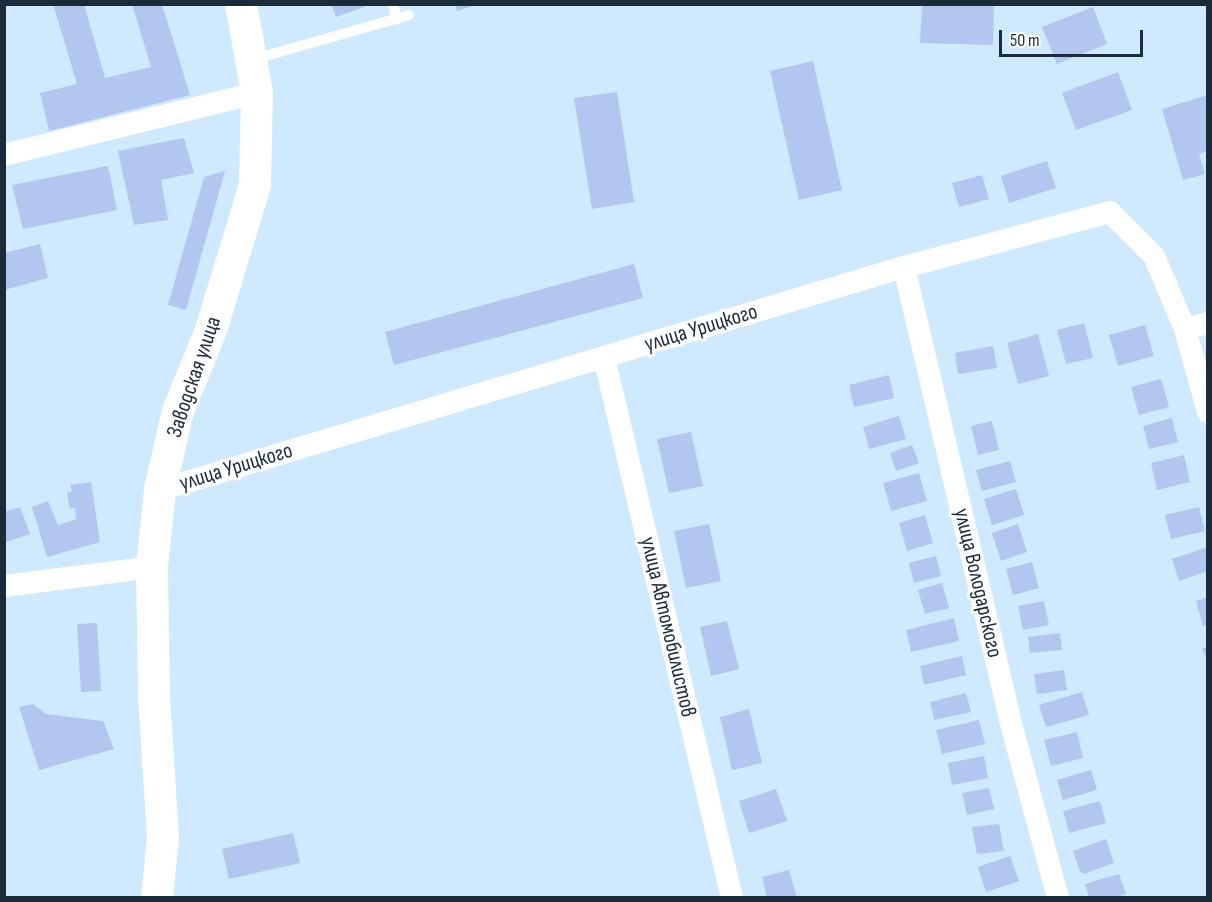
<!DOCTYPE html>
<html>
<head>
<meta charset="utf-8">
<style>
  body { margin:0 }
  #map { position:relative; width:1212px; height:902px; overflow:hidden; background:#cfe9ff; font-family:"Sofia Sans Condensed",sans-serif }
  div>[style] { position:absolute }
  .building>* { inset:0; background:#b2c6f0 }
  .lane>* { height:10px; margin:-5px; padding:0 5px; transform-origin:5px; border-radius:5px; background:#fff }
  .street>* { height:22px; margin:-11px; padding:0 11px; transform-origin:11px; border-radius:11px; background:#fff }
  .secondary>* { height:32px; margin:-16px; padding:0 16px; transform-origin:16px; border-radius:16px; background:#fff }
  span { translate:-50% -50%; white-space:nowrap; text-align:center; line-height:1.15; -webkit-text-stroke:6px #fff; paint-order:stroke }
  .street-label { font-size:22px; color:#1b2b39 }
  .frame { position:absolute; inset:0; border:6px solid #1b2b39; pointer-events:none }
  .scale { position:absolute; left:999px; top:30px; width:144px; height:27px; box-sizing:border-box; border:3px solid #1b2b39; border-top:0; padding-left:8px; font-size:18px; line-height:21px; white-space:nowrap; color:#1b2b39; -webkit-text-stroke:4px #fff; paint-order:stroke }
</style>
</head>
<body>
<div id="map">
  <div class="building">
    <div style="clip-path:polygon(53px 4px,84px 4px,105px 78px,151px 67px,132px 4px,162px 4px,190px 95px,49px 131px,40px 93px,77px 84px)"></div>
    <div style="clip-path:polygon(331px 4px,370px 4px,370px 5px,336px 17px)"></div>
    <div style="clip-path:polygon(455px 4px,475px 4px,476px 5px,457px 11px)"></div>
    <div style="clip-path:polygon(922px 4px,994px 4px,993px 45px,920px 43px)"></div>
    <div style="clip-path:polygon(1093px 7px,1107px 44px,1057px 64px,1042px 27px)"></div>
    <div style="clip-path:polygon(813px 61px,842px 190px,799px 200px,770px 71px)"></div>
    <div style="clip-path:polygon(1118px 72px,1132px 110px,1076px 130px,1062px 93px)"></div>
    <div style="clip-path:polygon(617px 92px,634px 202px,592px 209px,574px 98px)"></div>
    <div style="clip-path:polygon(1208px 95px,1208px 151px,1199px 154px,1205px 174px,1183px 180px,1162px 109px)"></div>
    <div style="clip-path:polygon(184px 138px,194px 173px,161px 180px,168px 220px,134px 225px,118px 151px)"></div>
    <div style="clip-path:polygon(1047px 161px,1056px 188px,1009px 203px,1001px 176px)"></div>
    <div style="clip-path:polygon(108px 166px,117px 210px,23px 229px,12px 185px)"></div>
    <div style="clip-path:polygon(225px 171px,186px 310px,168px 305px,204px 177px)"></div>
    <div style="clip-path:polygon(982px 175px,989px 199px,959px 207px,952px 183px)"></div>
    <div style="clip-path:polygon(40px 244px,48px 278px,4px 290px,4px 253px)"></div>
    <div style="clip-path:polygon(634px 264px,643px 298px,394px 365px,385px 332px)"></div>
    <div style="clip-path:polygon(1084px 323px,1093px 358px,1066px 364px,1057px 330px)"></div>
    <div style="clip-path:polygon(1145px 325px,1154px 356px,1118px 366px,1109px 335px)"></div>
    <div style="clip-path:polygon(1038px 334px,1049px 376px,1018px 384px,1007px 343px)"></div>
    <div style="clip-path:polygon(993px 346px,997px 368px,958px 374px,955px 353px)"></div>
    <div style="clip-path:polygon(889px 375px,894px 398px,854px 407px,849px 385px)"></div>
    <div style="clip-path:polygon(1161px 379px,1169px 407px,1139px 415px,1131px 387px)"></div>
    <div style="clip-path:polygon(899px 416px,906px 439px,869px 449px,863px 427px)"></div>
    <div style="clip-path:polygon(1172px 418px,1178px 442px,1149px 449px,1143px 426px)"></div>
    <div style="clip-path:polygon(992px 421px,999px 450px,978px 455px,971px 426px)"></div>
    <div style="clip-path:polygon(691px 432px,703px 486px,669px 493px,657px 439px)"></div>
    <div style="clip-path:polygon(912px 445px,919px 463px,896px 471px,890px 453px)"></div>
    <div style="clip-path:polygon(1184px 455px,1190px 482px,1157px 490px,1151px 463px)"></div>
    <div style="clip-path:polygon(1010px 461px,1016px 482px,982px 491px,976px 470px)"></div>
    <div style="clip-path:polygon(919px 473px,927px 501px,891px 511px,883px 483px)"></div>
    <div style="clip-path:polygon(91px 482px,100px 542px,47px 557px,32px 507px,48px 501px,58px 525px,76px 519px,75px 508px,70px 509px,67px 492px,72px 492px,70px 485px)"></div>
    <div style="clip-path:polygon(1016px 489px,1024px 515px,992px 525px,984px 499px)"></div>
    <div style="clip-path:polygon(20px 507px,30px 534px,4px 543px,4px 512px)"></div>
    <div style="clip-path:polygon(1199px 507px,1205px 531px,1171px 539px,1165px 515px)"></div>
    <div style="clip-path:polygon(925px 515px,933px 543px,907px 551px,899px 523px)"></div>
    <div style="clip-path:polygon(709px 524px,721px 581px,686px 588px,674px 531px)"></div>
    <div style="clip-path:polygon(1018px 524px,1027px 552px,1001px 561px,992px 533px)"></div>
    <div style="clip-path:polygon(1208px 547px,1208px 571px,1179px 581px,1172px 559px)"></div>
    <div style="clip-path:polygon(936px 556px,941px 576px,914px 583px,909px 563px)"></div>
    <div style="clip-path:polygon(1032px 562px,1039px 588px,1013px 595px,1006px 569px)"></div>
    <div style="clip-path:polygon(942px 583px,949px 608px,925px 614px,918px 590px)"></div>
    <div style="clip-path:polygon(1208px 597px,1208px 624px,1203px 626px,1196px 601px)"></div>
    <div style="clip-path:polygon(1044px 601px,1049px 625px,1023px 630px,1018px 606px)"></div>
    <div style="clip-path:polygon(954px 618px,959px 641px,911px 652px,906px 630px)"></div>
    <div style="clip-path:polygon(727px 621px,739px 669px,711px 676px,700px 627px)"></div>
    <div style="clip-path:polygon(97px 623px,101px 691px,81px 692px,77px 624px)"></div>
    <div style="clip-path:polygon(1060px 633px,1062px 650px,1030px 653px,1028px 637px)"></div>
    <div style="clip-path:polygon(1208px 646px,1208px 662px,1202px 649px)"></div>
    <div style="clip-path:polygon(962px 656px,966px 675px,924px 685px,920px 666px)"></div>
    <div style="clip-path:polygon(1064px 670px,1067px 690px,1037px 694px,1034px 674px)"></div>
    <div style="clip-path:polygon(1082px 692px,1089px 715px,1046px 727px,1039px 705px)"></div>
    <div style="clip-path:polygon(966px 693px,971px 712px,934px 720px,930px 702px)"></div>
    <div style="clip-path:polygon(33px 704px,46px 714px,103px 721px,114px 749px,39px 770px,19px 707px)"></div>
    <div style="clip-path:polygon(749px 709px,762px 763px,732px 770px,720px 717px)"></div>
    <div style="clip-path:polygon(979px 720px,985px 744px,942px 754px,936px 730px)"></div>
    <div style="clip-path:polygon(1077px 732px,1083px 758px,1051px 766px,1044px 740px)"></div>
    <div style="clip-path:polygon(984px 756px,988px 778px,952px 785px,948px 763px)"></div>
    <div style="clip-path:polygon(1091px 770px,1097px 790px,1063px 800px,1057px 780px)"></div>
    <div style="clip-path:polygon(989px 788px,994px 809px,967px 815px,962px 793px)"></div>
    <div style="clip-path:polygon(776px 789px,787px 821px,749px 833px,739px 801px)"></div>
    <div style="clip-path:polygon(1100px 801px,1106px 823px,1069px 833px,1063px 811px)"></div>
    <div style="clip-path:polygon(999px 824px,1004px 851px,977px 854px,972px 827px)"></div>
    <div style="clip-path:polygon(293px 833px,300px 863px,229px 879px,222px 849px)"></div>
    <div style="clip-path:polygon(1106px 839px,1114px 863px,1084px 874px,1080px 871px,1073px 851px)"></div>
    <div style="clip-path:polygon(1010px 856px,1019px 881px,986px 892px,978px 867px)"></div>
    <div style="clip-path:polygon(789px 870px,797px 898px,767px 898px,762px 877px)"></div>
    <div style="clip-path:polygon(1119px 874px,1126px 894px,1114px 898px,1089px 898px,1085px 884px)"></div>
  </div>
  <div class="lane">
    <div style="left:393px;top:4px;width:16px;rotate:75deg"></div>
    <div style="left:255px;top:59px;width:160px;rotate:-15.9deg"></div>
  </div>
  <div class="street">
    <div style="left:4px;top:155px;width:260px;rotate:-13.8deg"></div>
    <div style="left:904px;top:267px;width:465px;rotate:76.8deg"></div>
    <div style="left:1010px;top:720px;width:184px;rotate:74.9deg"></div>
    <div style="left:1185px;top:329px;width:24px;rotate:-15deg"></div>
    <div style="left:604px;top:357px;width:556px;rotate:76.69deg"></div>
    <div style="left:160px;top:490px;width:777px;rotate:-16.69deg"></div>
    <div style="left:904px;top:267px;width:213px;rotate:-14.9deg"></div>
    <div style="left:1110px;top:212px;width:62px;rotate:45deg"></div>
    <div style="left:1154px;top:256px;width:79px;rotate:67deg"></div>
    <div style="left:1185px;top:329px;width:86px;rotate:74.5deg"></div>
    <div style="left:4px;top:586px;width:149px;rotate:-7.3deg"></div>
  </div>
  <div class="secondary">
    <div style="left:157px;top:898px;width:60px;rotate:-84.3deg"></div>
    <div style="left:163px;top:838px;width:143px;rotate:-93.6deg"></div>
    <div style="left:154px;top:695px;width:128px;rotate:-90.9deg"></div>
    <div style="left:152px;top:567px;width:77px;rotate:-84.1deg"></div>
    <div style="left:160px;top:490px;width:81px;rotate:-77.2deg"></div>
    <div style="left:178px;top:411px;width:87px;rotate:-67.8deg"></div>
    <div style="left:211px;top:330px;width:152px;rotate:-73.1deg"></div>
    <div style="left:255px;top:185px;width:92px;rotate:-88.8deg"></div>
    <div style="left:257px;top:93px;width:90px;rotate:-100.2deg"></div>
  </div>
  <div class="street-label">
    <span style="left:701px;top:328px;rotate:-17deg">улица Урицкого</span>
    <span style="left:194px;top:377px;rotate:-71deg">Заводская улица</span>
    <span style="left:236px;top:467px;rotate:-17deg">улица Урицкого</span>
    <span style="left:978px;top:583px;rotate:77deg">улица Володарского</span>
    <span style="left:668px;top:627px;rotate:77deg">улица Автомобилистов</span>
  </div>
  <div class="frame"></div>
  <div class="scale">50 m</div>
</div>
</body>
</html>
